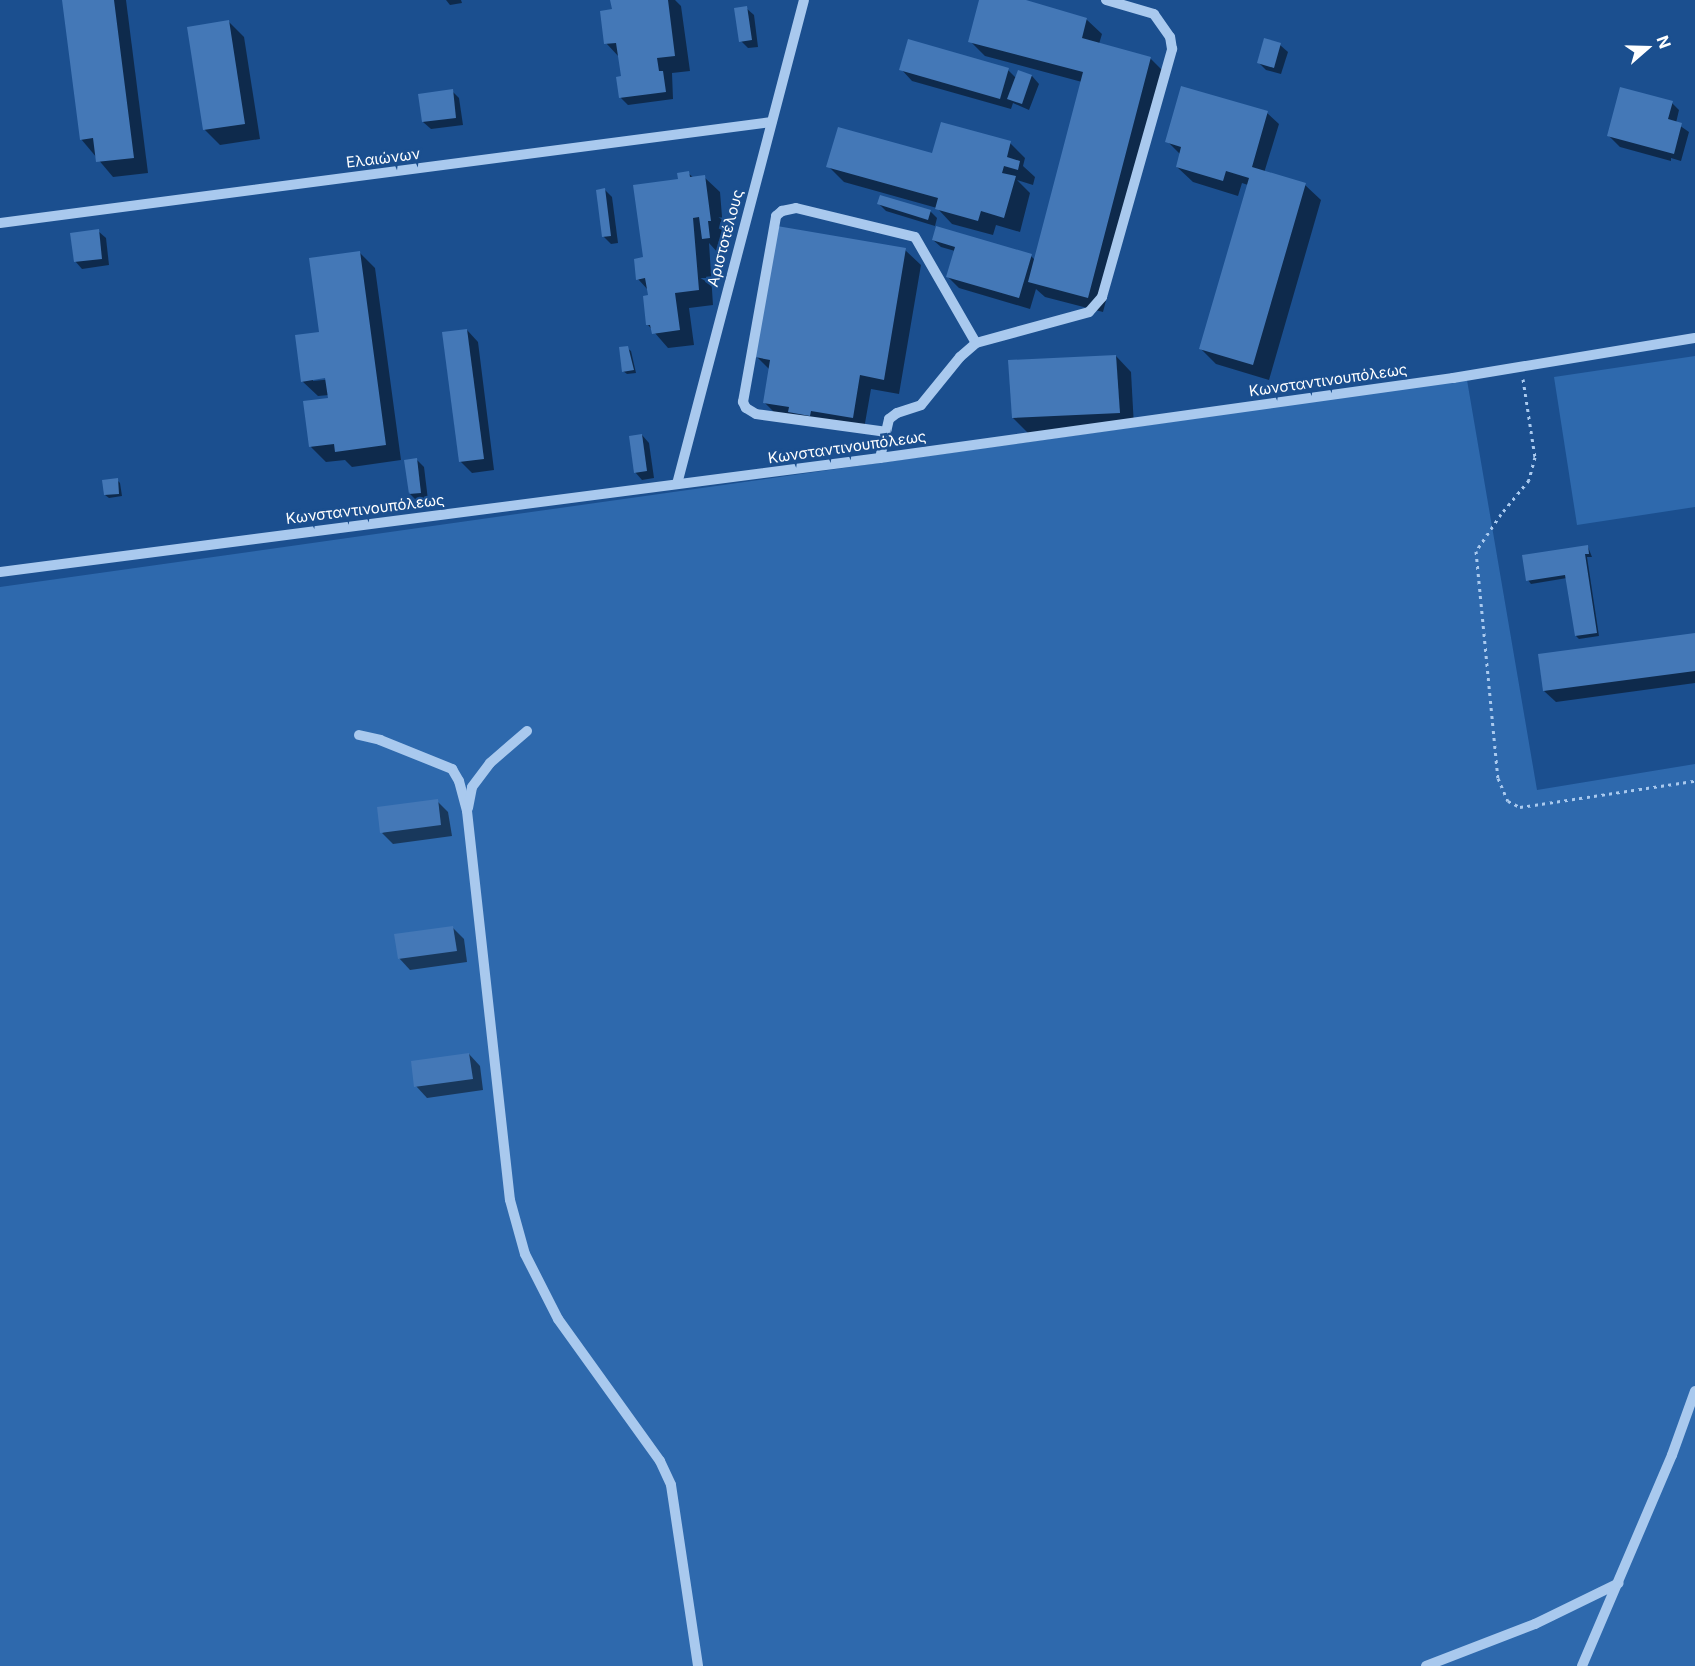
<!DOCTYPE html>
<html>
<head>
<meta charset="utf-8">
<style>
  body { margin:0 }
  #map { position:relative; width:1695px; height:1666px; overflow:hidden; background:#1b4f8f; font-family:Inter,sans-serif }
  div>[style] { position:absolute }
  .green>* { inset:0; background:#2e69ad }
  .shadow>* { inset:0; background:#0007 }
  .building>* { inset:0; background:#4478b7 }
  .path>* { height:3px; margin-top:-1.5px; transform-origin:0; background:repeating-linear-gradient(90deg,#a9c9ee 0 3px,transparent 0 7.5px) }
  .minor>* { height:10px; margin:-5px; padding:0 5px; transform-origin:5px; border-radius:5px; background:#a9c9ee }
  span { translate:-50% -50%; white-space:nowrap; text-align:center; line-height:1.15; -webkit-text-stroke:5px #1b4f8f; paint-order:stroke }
  .street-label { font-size:15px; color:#fff }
  .north { position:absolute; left:1617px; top:18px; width:60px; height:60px; -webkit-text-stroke:4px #1b4f8f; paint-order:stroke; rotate:70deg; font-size:16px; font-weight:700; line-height:24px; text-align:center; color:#fff }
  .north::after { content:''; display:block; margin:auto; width:21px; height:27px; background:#fff; clip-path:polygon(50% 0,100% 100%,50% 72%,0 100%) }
</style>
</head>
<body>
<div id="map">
  <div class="green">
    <div style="clip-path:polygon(1695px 356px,1695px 507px,1577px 525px,1554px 377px)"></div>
    <div style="clip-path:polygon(1467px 380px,1537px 790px,1695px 764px,1695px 1666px,0 1666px,0 587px)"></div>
  </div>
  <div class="shadow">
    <div style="clip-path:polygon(64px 0,126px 0,148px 173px,113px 177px,81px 139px)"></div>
    <div style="clip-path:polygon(446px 0,461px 0,462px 3px,450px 5px)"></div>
    <div style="clip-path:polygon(612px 0,675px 0,681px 6px,690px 71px,672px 73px,673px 99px,628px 105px,621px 98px,623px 78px,620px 58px,606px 43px,613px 11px)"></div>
    <div style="clip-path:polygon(981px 0,1021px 0,1086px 19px,1102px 34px,1099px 44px,1150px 58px,1165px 73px,1103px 312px,1045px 297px,1036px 289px,1030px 309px,959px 288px,948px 277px,955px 251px,941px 247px,933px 240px,1031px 256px,1035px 260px,1082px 82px,985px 56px,970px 41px)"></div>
    <div style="clip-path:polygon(746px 8px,754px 15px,758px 47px,748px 48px,741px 41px)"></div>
    <div style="clip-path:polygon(229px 22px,244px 37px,260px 139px,220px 145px,205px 130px)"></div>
    <div style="clip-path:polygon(1280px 45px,1288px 52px,1281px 74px,1266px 70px,1258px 62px)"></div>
    <div style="clip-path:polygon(901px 69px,1008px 70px,1016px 78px,1032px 76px,1039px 84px,1029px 110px,1013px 103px,1011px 109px,912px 81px)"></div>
    <div style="clip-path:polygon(452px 91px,459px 98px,463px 125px,431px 129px,423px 122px)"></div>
    <div style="clip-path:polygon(1672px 103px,1679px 110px,1676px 123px,1689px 132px,1681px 161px,1671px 158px,1671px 161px,1620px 147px,1608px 135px)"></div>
    <div style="clip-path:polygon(1267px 113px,1279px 124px,1264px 173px,1305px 185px,1321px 200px,1269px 380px,1216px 364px,1201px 349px,1248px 185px,1242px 183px,1238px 196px,1193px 182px,1177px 167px,1181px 155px,1167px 141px)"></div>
    <div style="clip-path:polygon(1010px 143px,1025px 158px,1023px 166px,1035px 177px,1033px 185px,1017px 180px,1030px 193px,1020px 232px,996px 225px,993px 235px,952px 224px,937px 208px,844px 182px,828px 166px,933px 155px)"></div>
    <div style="clip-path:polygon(688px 173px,694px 178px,704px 177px,720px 192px,725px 253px,719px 254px,709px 243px,713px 305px,689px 308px,694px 345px,668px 348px,648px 325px,648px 290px,638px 279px,680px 180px)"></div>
    <div style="clip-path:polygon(605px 190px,612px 197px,618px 243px,611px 244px,604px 237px)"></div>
    <div style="clip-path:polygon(879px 204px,930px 211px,937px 218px,935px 226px,886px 211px)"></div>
    <div style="clip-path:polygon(98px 231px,106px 238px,109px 265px,82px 269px,75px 261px)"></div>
    <div style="clip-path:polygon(905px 250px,921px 265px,899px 394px,871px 389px,864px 429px,776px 414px,764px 402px,770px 370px,757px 357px)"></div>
    <div style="clip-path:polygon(evenodd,360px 253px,375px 268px,401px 460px,352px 467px,345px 460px,326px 462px,311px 447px,330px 399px,329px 395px,318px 396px,302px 381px,321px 333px,360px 253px,333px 376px,333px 379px,313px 381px,313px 378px,333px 376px)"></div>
    <div style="clip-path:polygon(467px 330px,478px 342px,494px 470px,472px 473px,460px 461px)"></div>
    <div style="clip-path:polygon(627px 348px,631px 351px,636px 373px,627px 374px,623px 371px)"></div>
    <div style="clip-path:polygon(1116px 356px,1131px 372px,1134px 427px,1028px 433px,1013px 418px)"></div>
    <div style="clip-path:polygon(642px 435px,649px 443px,654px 478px,642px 480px,635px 472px)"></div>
    <div style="clip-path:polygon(417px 460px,424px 467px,428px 500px,417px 501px,410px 494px)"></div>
    <div style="clip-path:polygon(117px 480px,120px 483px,122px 496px,109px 498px,105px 495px)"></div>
    <div style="clip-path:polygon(1588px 547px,1592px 557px,1587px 557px,1599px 636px,1579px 639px,1576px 636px,1567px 578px,1531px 584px,1528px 580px)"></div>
    <div style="clip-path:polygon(1695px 634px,1695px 683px,1556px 702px,1544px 691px)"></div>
    <div style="clip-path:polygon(437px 801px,448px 812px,452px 836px,393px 844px,382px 833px)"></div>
    <div style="clip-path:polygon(453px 928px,464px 939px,467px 962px,410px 970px,399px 958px)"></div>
    <div style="clip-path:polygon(469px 1054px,480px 1066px,483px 1090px,427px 1098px,416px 1086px)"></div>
  </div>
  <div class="building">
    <div style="clip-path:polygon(62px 0,114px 0,134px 158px,96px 162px,93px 138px,80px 140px)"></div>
    <div style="clip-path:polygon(610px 0,668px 0,675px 56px,657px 58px,659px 71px,663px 71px,666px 92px,619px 98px,616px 77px,621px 76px,616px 43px,604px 44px,600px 11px,612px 9px)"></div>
    <div style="clip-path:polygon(979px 0,1026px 0,1087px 18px,1082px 38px,1151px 57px,1088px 298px,1028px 282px,1083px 72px,968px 42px)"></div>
    <div style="clip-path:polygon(747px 6px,752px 40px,739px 42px,734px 8px)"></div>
    <div style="clip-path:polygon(229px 20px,245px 124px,203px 130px,187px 27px)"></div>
    <div style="clip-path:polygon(1264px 38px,1281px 43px,1274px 68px,1257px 63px)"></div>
    <div style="clip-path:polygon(908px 39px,1009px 68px,1000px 99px,899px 70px)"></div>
    <div style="clip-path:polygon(1018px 70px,1032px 75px,1022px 104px,1007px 99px)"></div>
    <div style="clip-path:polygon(1181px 86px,1268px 111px,1252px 167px,1306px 183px,1253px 365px,1199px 349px,1249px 178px,1226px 171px,1223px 181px,1176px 167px,1181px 147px,1165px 142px)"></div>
    <div style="clip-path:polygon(1620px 87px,1673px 101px,1668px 119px,1682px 123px,1674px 154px,1607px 136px)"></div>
    <div style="clip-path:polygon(453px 89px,456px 118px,422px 122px,418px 94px)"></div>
    <div style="clip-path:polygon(941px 122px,1011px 141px,1007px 157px,1020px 161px,1018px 170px,1004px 166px,1002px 173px,1016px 176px,1004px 218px,981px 211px,978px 221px,935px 209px,938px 198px,826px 167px,838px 127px,932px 153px)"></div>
    <div style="clip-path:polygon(689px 171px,690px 177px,705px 175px,711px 221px,708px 221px,710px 238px,702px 239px,699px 217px,693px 218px,699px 290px,675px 293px,680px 330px,652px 334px,650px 325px,646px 325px,643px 296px,648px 295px,645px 278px,636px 280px,634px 259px,643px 257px,633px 185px,678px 179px,677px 173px)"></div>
    <div style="clip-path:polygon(605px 188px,611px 236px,602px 237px,596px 190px)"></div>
    <div style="clip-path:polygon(880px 195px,931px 210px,928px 220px,877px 204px)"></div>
    <div style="clip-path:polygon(777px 226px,906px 248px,884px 380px,860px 375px,853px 418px,811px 411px,810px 416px,788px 412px,789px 407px,763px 403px,770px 360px,755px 357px)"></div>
    <div style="clip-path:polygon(936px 226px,1032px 254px,1019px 298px,946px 277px,955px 247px,932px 240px)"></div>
    <div style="clip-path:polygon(99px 229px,102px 259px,74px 262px,70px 233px)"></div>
    <div style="clip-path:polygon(360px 251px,386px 445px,335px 452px,334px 444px,309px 447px,303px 401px,328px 398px,325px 378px,301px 382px,295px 335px,319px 332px,309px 258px)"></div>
    <div style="clip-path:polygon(467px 329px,484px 459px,459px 462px,442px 332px)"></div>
    <div style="clip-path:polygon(628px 346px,634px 370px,622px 372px,619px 347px)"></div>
    <div style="clip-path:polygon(1116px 355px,1120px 413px,1012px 418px,1008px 360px)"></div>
    <div style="clip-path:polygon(642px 434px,647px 471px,634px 473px,629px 436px)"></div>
    <div style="clip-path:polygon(417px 458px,421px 493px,409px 494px,404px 460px)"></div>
    <div style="clip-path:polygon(118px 478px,119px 494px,104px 495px,102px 480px)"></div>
    <div style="clip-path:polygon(1588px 545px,1589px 554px,1585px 554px,1597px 633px,1575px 636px,1565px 575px,1526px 581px,1522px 555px)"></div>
    <div style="clip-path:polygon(1695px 633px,1695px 671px,1543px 691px,1538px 654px)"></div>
    <div style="clip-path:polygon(438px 799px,441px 825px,380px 833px,377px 807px)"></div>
    <div style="clip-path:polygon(453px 926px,457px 951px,398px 959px,394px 934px)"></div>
    <div style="clip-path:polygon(469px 1053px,473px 1079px,414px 1087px,411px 1061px)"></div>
  </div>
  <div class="path">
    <div style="left:1523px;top:379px;width:79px;rotate:81.3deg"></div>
    <div style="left:1535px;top:457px;width:24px;rotate:105deg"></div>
    <div style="left:1529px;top:480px;width:44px;rotate:129.5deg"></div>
    <div style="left:1501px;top:514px;width:45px;rotate:124deg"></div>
    <div style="left:1476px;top:551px;width:228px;rotate:84.5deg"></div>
    <div style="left:1498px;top:778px;width:25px;rotate:67deg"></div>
    <div style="left:1508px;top:801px;width:13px;rotate:27deg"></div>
    <div style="left:1520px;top:807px;width:177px;rotate:-8.5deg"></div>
  </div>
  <div class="minor">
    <div style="left:0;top:223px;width:778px;rotate:-7.46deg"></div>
    <div style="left:887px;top:432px;width:132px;rotate:-172.2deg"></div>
    <div style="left:756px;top:414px;width:12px;rotate:-149deg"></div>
    <div style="left:746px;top:408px;width:7px;rotate:-117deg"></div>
    <div style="left:743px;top:402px;width:189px;rotate:-79.9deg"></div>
    <div style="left:776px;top:216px;width:8px;rotate:-40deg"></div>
    <div style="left:782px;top:211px;width:14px;rotate:-12deg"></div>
    <div style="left:796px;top:208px;width:122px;rotate:13.7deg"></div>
    <div style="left:915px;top:237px;width:122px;rotate:60.1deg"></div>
    <div style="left:880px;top:458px;width:40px;rotate:-77deg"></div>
    <div style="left:889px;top:419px;width:10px;rotate:-37deg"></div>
    <div style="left:897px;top:413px;width:25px;rotate:-18deg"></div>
    <div style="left:921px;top:405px;width:62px;rotate:-50.9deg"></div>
    <div style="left:960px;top:357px;width:21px;rotate:-41deg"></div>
    <div style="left:976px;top:343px;width:117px;rotate:-15.3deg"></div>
    <div style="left:1089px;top:312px;width:20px;rotate:-49deg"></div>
    <div style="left:1102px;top:297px;width:258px;rotate:-74.2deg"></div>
    <div style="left:1172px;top:49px;width:12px;rotate:-99deg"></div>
    <div style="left:1170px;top:37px;width:28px;rotate:-125deg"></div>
    <div style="left:1154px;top:14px;width:50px;rotate:-163.7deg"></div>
    <div style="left:677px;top:484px;width:500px;rotate:-75.3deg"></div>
    <div style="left:0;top:572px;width:887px;rotate:-7.38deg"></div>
    <div style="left:880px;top:458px;width:579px;rotate:-7.95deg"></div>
    <div style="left:1453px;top:378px;width:245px;rotate:-9.4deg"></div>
    <div style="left:359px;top:735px;width:22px;rotate:13deg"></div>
    <div style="left:380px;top:740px;width:78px;rotate:21.9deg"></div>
    <div style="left:452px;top:769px;width:14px;rotate:60deg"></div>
    <div style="left:459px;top:781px;width:31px;rotate:75deg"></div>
    <div style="left:467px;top:811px;width:391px;rotate:83.7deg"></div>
    <div style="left:510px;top:1200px;width:56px;rotate:74.5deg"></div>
    <div style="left:525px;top:1254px;width:73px;rotate:63.1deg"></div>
    <div style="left:558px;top:1319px;width:175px;rotate:54.3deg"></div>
    <div style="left:660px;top:1461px;width:26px;rotate:65deg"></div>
    <div style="left:671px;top:1485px;width:183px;rotate:81.5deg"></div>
    <div style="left:468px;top:808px;width:21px;rotate:-79deg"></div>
    <div style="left:472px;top:787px;width:30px;rotate:-53deg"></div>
    <div style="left:490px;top:763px;width:49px;rotate:-40.9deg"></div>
    <div style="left:1426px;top:1666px;width:117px;rotate:-21.1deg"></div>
    <div style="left:1535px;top:1624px;width:93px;rotate:-26deg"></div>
    <div style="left:1582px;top:1666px;width:229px;rotate:-66.9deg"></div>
    <div style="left:1672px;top:1455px;width:68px;rotate:-70.2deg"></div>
  </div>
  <div class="street-label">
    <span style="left:383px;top:158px;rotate:-7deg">Ελαιώνων</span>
    <span style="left:725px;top:238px;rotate:-75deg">Αριστοτέλους</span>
    <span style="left:1328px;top:380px;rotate:-8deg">Κωνσταντινουπόλεως</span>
    <span style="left:847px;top:447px;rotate:-8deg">Κωνσταντινουπόλεως</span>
    <span style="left:365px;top:509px;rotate:-7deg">Κωνσταντινουπόλεως</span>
  </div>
  <div class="north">N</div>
</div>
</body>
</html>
